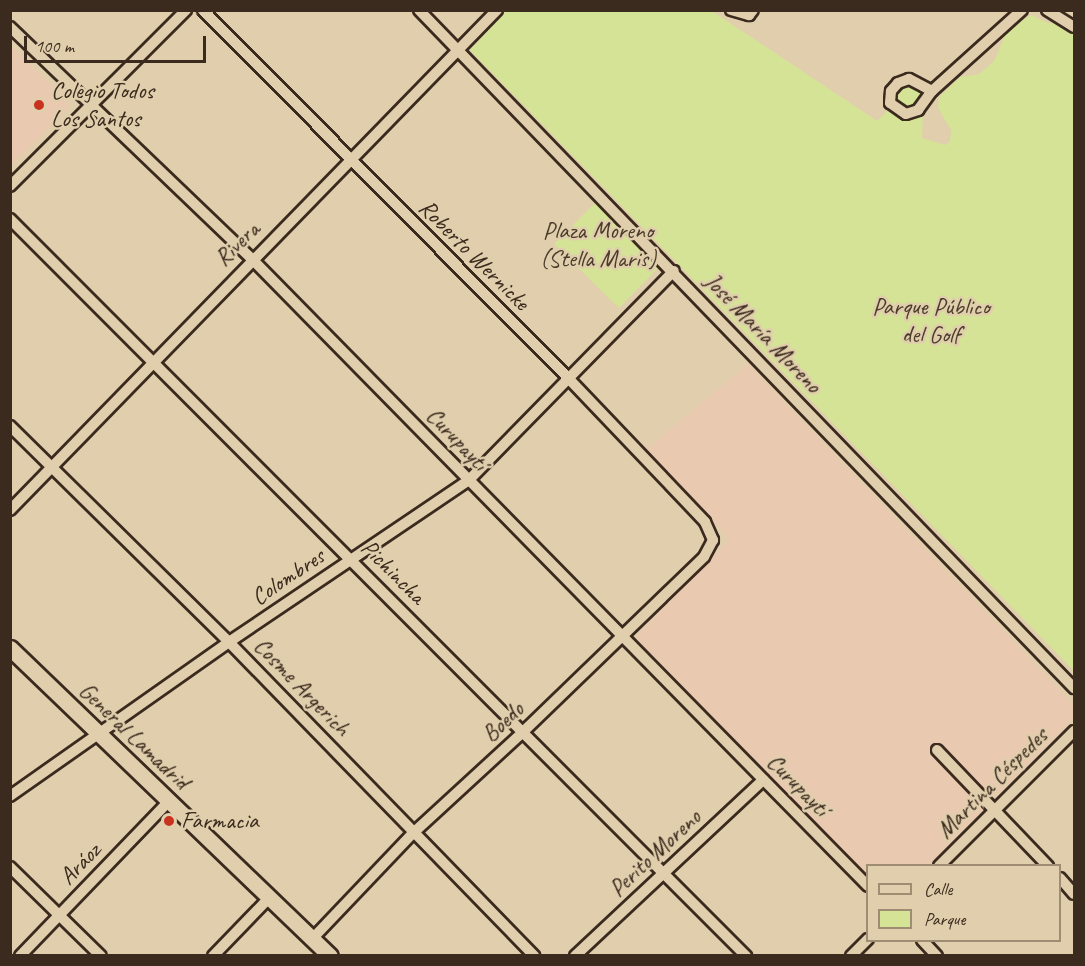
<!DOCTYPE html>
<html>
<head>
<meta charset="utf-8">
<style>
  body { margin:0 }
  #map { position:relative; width:1085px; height:966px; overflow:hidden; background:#e0ceac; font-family:Caveat,sans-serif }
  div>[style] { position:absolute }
  .built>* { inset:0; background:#e9cab0 }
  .green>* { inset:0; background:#d5e396 }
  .roads { filter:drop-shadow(2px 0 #3b2a1e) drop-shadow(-2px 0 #3b2a1e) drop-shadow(0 2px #3b2a1e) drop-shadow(0 -2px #3b2a1e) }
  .street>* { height:10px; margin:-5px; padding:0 5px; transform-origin:5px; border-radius:5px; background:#e0ceac }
  .secondary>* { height:15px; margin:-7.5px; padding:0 7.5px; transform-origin:7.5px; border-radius:7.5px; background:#e0ceac }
  .dots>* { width:16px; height:16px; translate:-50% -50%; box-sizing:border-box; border:3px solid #e0ceac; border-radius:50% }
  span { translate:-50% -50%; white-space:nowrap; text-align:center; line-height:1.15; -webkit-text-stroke:5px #e0ceac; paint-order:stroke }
  .poi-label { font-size:24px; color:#3b2a1e }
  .left { translate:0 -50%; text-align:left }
  .park-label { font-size:24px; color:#4a3c2a }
  .street-label { font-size:24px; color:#3b2a1e }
  .frame { position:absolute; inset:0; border:12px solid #3b2a1e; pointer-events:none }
  .legend { position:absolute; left:866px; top:864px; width:195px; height:78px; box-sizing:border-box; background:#e0ceac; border:2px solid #9e8c73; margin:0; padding:8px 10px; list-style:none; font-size:18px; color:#3b2a1e }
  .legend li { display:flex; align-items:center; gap:12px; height:30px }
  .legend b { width:30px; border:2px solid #9e8c73 }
  .scale { position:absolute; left:24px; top:36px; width:182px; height:27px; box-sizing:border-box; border:3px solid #3b2a1e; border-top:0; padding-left:8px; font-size:18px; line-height:21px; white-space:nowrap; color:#3b2a1e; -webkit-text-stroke:4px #e0ceac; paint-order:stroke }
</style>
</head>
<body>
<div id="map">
  <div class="built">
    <div style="clip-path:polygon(11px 46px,68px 101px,68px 109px,11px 166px)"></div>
    <div style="clip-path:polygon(748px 364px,1074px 705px,1074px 718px,928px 865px,868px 866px,867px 875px,635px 637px,730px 539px,644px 451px)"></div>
  </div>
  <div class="green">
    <div style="clip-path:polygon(506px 11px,712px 11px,877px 121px,889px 109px,895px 81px,924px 85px,922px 138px,945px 145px,950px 142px,951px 130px,938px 108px,939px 97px,960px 77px,979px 74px,994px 61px,1008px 29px,1031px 15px,1048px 23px,1060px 23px,1074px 34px,1074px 671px,470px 50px)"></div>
    <div style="clip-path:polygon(598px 200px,657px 262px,658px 268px,619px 308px,554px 244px)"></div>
  </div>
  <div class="roads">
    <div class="street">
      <div style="left:203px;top:10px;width:521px;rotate:45.23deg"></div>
      <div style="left:570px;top:380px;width:196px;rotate:46.4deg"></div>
      <div style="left:705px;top:522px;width:20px;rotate:66deg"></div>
      <div style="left:713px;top:540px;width:19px;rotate:118deg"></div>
      <div style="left:704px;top:557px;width:252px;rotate:136deg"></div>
      <div style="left:523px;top:732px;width:149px;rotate:137.4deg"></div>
      <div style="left:413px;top:833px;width:145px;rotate:133.6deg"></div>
      <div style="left:419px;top:10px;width:943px;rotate:45.99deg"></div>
      <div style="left:731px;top:10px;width:19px;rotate:16deg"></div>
      <div style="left:749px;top:15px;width:6px;rotate:-51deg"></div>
      <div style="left:1047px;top:10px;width:32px;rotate:32deg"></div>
      <div style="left:10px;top:27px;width:335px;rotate:43.8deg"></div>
      <div style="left:252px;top:259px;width:879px;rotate:45.51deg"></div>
      <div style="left:932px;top:91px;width:26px;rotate:-152deg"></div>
      <div style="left:909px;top:79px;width:12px;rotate:160deg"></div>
      <div style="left:898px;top:83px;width:11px;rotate:131deg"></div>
      <div style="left:891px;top:91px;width:12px;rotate:95deg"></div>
      <div style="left:890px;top:103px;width:19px;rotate:35deg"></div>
      <div style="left:906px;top:114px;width:13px;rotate:-18deg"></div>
      <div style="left:918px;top:110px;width:24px;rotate:-54deg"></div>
      <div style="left:932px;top:91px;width:121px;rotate:-42deg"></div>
      <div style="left:10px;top:186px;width:249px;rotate:-45deg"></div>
      <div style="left:10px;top:219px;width:1042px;rotate:45.04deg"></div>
      <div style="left:10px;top:426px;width:308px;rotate:44.6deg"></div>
      <div style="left:229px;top:642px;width:438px;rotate:45.8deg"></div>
      <div style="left:10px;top:510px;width:698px;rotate:-45.75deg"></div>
      <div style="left:937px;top:750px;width:161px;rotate:46.3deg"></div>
      <div style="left:10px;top:796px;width:268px;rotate:-35.1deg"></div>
      <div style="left:229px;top:642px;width:288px;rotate:-34deg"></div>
      <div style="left:468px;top:481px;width:294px;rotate:-45.6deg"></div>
      <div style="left:939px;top:866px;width:191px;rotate:-45deg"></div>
      <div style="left:10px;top:867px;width:127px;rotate:44.4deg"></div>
      <div style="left:1060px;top:878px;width:21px;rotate:49deg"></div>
      <div style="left:922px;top:940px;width:22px;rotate:47deg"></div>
      <div style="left:20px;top:956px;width:215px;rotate:-46.1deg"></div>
      <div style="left:213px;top:956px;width:82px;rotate:-46deg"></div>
      <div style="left:575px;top:956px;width:258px;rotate:-43.1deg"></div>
      <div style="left:851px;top:956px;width:24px;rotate:-45deg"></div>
    </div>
    <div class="secondary">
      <div style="left:10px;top:648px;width:444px;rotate:43.9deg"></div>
    </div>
  </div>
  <div class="dots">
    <div style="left:39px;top:105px;background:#c8321e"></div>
    <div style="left:169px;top:821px;background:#c8321e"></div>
  </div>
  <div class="poi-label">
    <span class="left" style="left:51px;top:105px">Colegio Todos<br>Los Santos</span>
    <span class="left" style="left:181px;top:821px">Farmacia</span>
  </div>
  <div class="park-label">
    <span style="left:598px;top:245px">Plaza Moreno<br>(Stella Maris)</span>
    <span style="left:931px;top:321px">Parque Público<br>del Golf</span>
  </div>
  <div class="street-label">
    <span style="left:237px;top:244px;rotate:-45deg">Rivera</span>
    <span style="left:474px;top:255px;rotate:45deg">Roberto Wernicke</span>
    <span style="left:763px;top:333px;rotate:46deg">José María Moreno</span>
    <span style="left:457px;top:439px;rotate:46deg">Curupaytí</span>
    <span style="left:393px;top:572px;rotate:45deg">Pichincha</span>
    <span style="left:288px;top:577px;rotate:-34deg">Colombres</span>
    <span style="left:302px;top:687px;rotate:46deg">Cosme Argerich</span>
    <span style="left:503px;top:722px;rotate:-43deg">Boedo</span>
    <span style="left:134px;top:736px;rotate:44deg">General Lamadrid</span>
    <span style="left:992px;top:783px;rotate:-45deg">Martina Céspedes</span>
    <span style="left:798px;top:785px;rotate:45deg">Curupaytí</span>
    <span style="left:655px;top:853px;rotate:-43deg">Perito Moreno</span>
    <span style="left:80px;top:864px;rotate:-46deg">Aráoz</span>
  </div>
  <div class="frame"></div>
  <ul class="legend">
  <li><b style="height:8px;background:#e0ceac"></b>Calle</li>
  <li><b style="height:16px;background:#d5e396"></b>Parque</li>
  </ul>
  <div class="scale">100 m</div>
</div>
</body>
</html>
